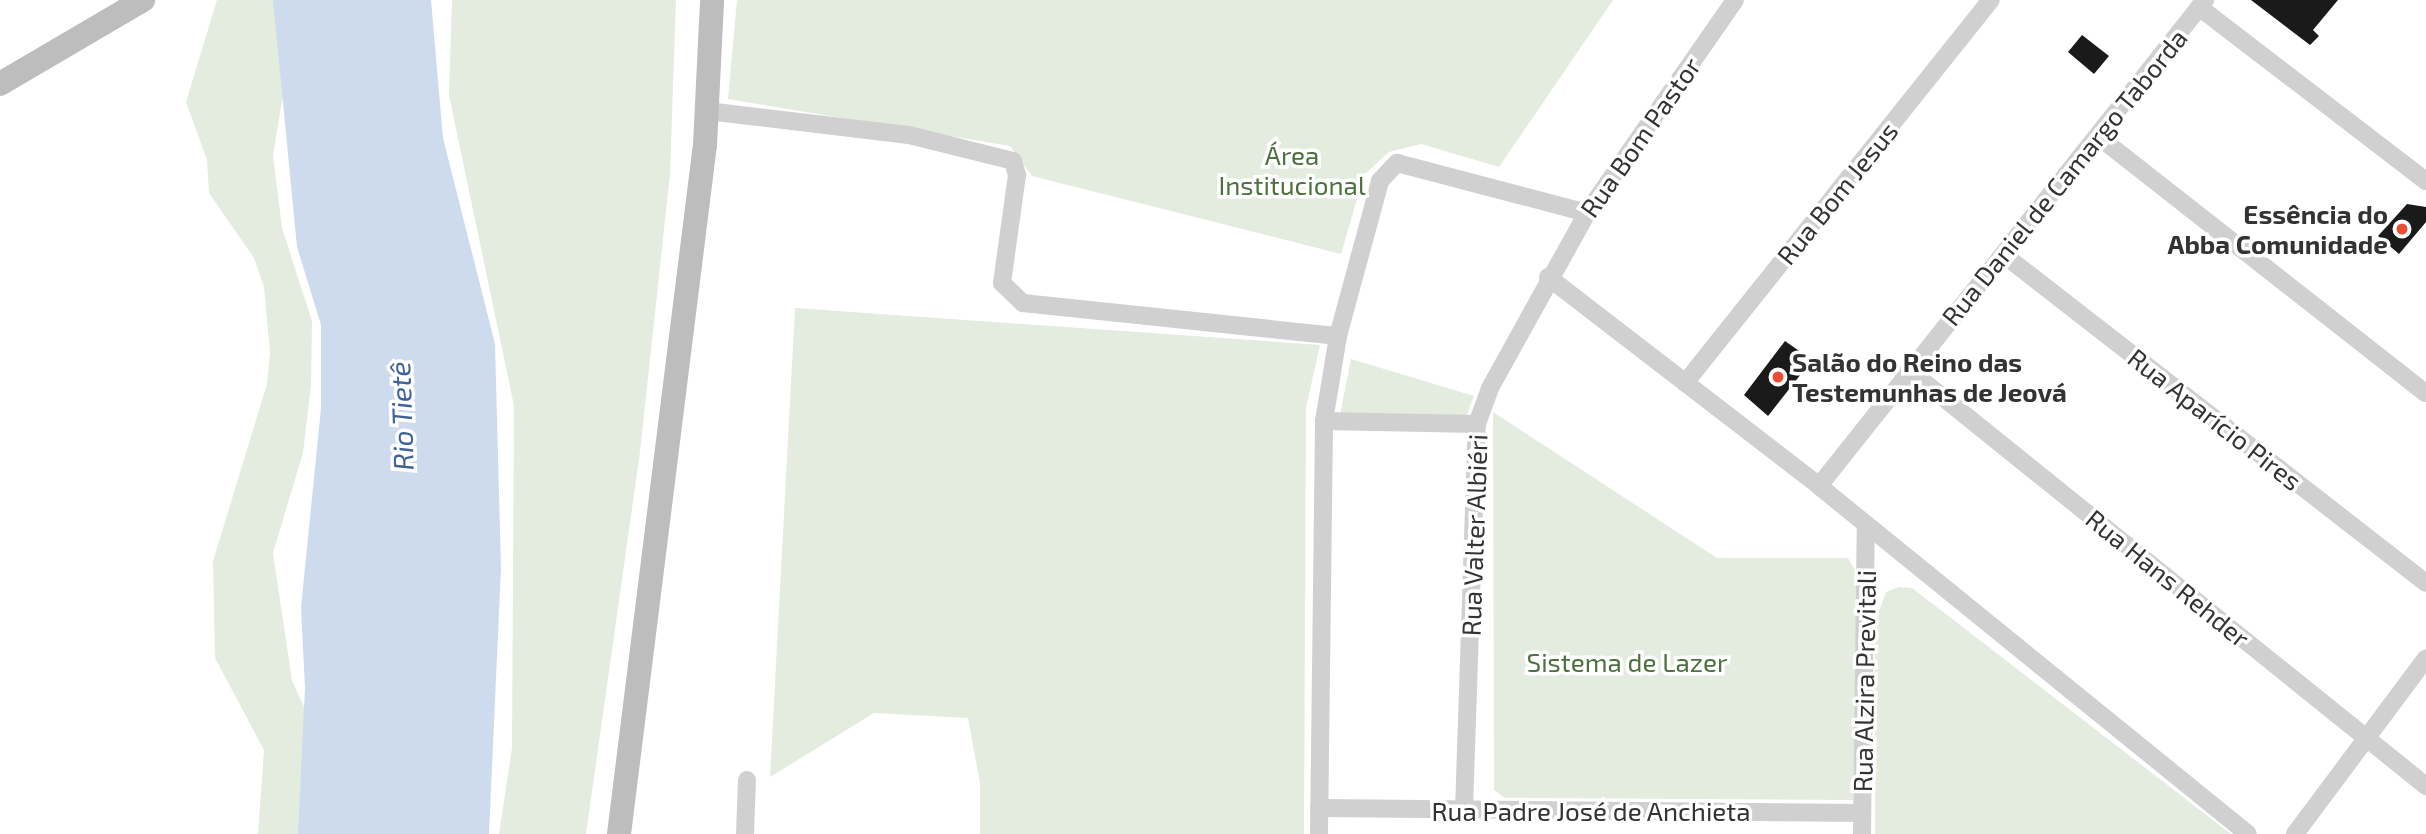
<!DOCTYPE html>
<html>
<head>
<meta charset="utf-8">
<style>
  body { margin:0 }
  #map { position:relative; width:2426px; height:834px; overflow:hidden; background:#fff; font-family:"Exo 2",sans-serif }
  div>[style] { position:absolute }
  .green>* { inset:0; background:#e3ecdf }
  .water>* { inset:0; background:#cedbee }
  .building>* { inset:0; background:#1a1a1a }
  .street>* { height:18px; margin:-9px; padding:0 9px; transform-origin:9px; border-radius:9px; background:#d0d0d0 }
  .secondary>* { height:24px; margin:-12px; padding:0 12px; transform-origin:12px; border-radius:12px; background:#bdbdbd }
  .dots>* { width:19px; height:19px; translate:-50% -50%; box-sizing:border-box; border:4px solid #fff; border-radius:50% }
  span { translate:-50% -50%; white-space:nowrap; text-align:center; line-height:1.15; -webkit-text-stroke:7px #fff; paint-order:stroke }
  .street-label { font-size:26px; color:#333 }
  .park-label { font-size:26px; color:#4c703e }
  .poi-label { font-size:26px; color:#333; font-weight:700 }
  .right { translate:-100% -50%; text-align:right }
  .left { translate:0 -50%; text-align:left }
  .water-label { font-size:28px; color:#3e6398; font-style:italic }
</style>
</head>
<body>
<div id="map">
  <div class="green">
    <div style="clip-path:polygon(217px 0,299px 0,273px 155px,282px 228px,312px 321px,311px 385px,303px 453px,273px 553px,292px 681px,363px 834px,258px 834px,264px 750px,215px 658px,213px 561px,267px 384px,270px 353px,264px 287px,254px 258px,209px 193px,207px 160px,186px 102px)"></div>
    <div style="clip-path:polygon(452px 0,676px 0,670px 174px,640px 452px,586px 834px,499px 834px,512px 748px,514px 406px,449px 95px)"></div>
    <div style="clip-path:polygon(737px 0,1613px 0,1499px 167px,1421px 144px,1389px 152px,1364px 175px,1341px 254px,1032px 176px,1010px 146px,728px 99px)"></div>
    <div style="clip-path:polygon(795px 308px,1320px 345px,1306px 408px,1304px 834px,980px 834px,980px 783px,968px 718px,874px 713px,770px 777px)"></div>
    <div style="clip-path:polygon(1351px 359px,1474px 396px,1465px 419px,1340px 415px)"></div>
    <div style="clip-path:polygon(1493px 412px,1717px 558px,1848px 558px,1860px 579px,1853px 800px,1505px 798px,1494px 790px)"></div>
    <div style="clip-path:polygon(1899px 587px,1912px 588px,2231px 834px,1875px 834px,1875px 622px,1886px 592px)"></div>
  </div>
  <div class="water">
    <div style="clip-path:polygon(273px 0,431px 0,443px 138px,495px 344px,501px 568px,489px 834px,298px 834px,305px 688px,301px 607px,321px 408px,321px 325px,297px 247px)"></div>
  </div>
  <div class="building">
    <div style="clip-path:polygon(2251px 0,2338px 0,2313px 30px,2319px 36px,2310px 45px)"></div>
    <div style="clip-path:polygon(2082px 35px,2109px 56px,2094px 74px,2068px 52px)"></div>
    <div style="clip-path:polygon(2407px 204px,2426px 207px,2426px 222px,2399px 254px,2378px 236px)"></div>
    <div style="clip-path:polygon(1785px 341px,1812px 360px,1768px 416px,1744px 395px)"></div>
  </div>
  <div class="street">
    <div style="left:2199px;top:7px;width:286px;rotate:37.5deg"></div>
    <div style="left:707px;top:111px;width:203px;rotate:6.8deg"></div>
    <div style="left:909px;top:135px;width:107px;rotate:14deg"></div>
    <div style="left:1013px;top:161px;width:15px;rotate:74deg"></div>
    <div style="left:1017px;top:175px;width:109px;rotate:97.9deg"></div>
    <div style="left:1002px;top:283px;width:29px;rotate:44deg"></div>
    <div style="left:1023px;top:303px;width:317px;rotate:6deg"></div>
    <div style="left:2099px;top:137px;width:415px;rotate:38.1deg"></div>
    <div style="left:2004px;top:255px;width:534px;rotate:37.86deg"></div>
    <div style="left:1548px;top:277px;width:342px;rotate:37.6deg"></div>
    <div style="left:1819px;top:486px;width:552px;rotate:39.05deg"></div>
    <div style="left:1909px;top:370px;width:664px;rotate:38.82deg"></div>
    <div style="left:1685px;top:383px;width:490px;rotate:-51.4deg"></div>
    <div style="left:1324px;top:421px;width:153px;rotate:1.1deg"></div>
    <div style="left:1819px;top:486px;width:621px;rotate:-51.54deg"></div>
    <div style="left:1319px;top:808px;width:543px;rotate:0.53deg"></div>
    <div style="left:1464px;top:810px;width:386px;rotate:-88.1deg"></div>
    <div style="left:1477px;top:424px;width:38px;rotate:-70deg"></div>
    <div style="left:1490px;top:388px;width:200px;rotate:-61deg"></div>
    <div style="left:1587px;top:213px;width:259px;rotate:-55.2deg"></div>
    <div style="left:745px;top:834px;width:54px;rotate:-87.9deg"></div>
    <div style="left:1319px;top:834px;width:413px;rotate:-89.3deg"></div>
    <div style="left:1324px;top:421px;width:86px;rotate:-80.6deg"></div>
    <div style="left:1338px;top:336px;width:161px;rotate:-74.8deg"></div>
    <div style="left:1380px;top:181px;width:25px;rotate:-47deg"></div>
    <div style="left:1397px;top:163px;width:196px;rotate:14.7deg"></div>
    <div style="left:1862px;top:834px;width:306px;rotate:-89.3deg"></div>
    <div style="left:2295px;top:834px;width:219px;rotate:-53.3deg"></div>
  </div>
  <div class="secondary">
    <div style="left:0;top:84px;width:166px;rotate:-30.4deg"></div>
    <div style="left:619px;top:834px;width:694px;rotate:-82.89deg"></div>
    <div style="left:705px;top:145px;width:145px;rotate:-87.2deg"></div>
  </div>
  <div class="dots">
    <div style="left:2402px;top:229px;background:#e84d36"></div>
    <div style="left:1778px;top:377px;background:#e84d36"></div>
  </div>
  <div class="street-label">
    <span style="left:1640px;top:137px;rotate:-55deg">Rua Bom Pastor</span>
    <span style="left:2064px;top:177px;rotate:-51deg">Rua Daniel de Camargo Taborda</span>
    <span style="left:1837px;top:193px;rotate:-51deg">Rua Bom Jesus</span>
    <span style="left:2215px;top:419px;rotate:38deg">Rua Aparício Pires</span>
    <span style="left:1474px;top:535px;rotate:-88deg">Rua Valter Albiéri</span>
    <span style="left:2168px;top:578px;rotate:39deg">Rua Hans Rehder</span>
    <span style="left:1864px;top:681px;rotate:-89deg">Rua Alzira Previtali</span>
    <span style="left:1591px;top:811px">Rua Padre José de Anchieta</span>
  </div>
  <div class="park-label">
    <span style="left:1292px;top:170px">Área<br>Institucional</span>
    <span style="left:1627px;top:662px">Sistema de Lazer</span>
  </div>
  <div class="poi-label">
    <span class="right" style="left:2388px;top:229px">Essência do<br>Abba Comunidade</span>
    <span class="left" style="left:1792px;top:377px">Salão do Reino das<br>Testemunhas de Jeová</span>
  </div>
  <div class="water-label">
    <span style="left:401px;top:416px;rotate:-92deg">Rio Tietê</span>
  </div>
</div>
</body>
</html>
